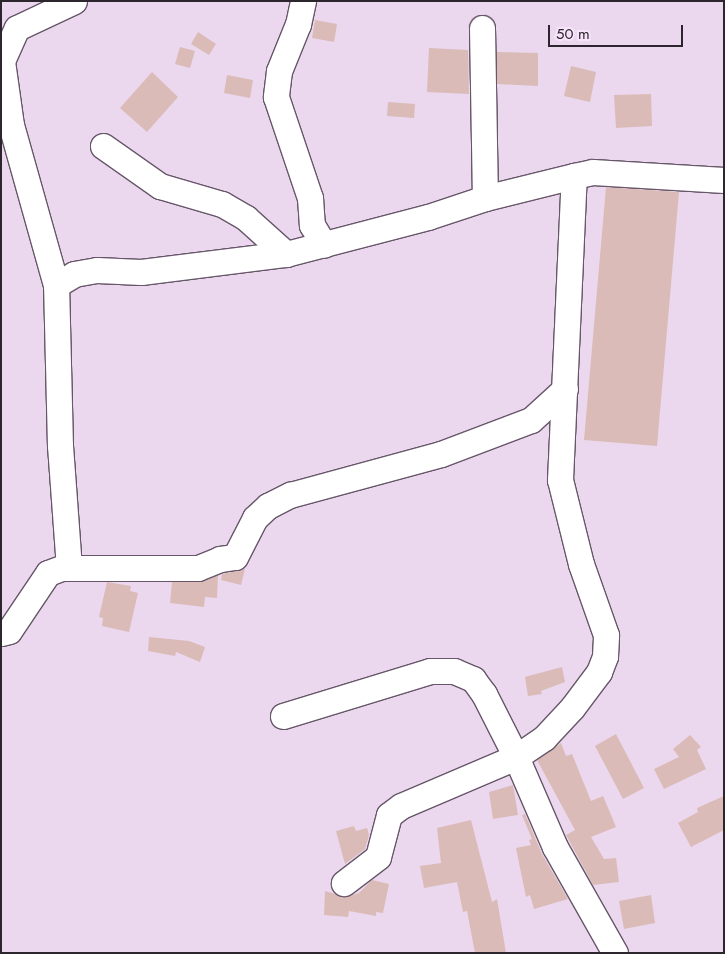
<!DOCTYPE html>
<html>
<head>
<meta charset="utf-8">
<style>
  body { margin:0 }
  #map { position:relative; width:725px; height:954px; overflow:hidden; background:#ebd8ee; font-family:Jost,sans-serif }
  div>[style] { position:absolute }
  .building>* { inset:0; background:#dabbb7 }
  .roads { filter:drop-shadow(1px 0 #675669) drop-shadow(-1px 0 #675669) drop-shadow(0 1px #675669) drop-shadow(0 -1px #675669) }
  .minor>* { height:25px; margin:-12.5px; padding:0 12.5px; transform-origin:12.5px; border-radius:12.5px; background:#fff }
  span { translate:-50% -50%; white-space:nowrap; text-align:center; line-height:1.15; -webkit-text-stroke:4px #f9e5fb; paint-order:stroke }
  .frame { position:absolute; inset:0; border:2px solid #2c252d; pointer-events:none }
  .scale { position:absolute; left:548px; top:25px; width:135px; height:22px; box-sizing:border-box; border:2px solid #2c252d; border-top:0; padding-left:6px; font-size:15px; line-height:18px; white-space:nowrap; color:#2c252d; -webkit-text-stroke:4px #f9e5fb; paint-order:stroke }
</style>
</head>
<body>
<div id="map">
  <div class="building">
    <div style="clip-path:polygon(315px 20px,337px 24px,334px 42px,312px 38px)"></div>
    <div style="clip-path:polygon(198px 32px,216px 44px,209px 55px,191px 44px)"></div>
    <div style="clip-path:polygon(180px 47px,195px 51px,190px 68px,175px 64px)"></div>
    <div style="clip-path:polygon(429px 48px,468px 50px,469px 94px,427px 92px)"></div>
    <div style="clip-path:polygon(497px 52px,538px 53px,538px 86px,497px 84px)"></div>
    <div style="clip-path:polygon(571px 66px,596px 72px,590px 102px,564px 96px)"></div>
    <div style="clip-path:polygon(152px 72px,178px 97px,147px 132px,120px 108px)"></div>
    <div style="clip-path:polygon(227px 75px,253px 80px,250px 98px,224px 93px)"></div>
    <div style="clip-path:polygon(651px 94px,652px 126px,616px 128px,614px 95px)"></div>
    <div style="clip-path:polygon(388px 102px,415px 104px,414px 118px,387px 116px)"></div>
    <div style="clip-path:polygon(606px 187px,679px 192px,657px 446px,584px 440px)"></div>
    <div style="clip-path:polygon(245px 569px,241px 585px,221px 580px,222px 574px)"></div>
    <div style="clip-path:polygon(218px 575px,217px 598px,205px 597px,204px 607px,170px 603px,172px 582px,198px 582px)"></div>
    <div style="clip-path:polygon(107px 582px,131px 586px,130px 591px,138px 593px,129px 632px,102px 626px,103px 618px,99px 617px)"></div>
    <div style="clip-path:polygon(149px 637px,189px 641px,205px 647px,200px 662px,176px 652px,175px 656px,148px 651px)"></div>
    <div style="clip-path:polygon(562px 667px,565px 682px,541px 691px,542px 694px,528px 696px,525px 677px)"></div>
    <div style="clip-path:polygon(616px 734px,644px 788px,623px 799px,595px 746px)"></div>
    <div style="clip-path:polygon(690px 735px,701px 747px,697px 750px,706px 769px,664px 789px,654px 769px,679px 757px,673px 749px)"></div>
    <div style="clip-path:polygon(561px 743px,566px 756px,572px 754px,591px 801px,603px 796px,616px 827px,591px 837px,604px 859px,616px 858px,619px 882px,593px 885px,566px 835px,575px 830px,537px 760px)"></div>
    <div style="clip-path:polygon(513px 785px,518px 815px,493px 819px,489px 792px)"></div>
    <div style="clip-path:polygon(724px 796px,724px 830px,691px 847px,678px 823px,698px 812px,697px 808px)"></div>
    <div style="clip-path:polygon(525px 814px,542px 854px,568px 899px,534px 909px,530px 895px,526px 897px,516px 848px,531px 845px,529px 840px,532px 839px,522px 815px)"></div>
    <div style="clip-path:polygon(471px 820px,492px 902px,497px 899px,506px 953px,475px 953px,467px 911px,463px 912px,457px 882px,424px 888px,420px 866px,441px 863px,437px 828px)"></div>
    <div style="clip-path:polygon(354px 826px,356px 831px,367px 828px,369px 835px,365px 849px,345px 864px,336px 831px)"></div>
    <div style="clip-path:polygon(372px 880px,389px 884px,383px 913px,376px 912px,376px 916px,349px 911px,348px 917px,324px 915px,325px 891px,346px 897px,359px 893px)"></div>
    <div style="clip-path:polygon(651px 895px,655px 923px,624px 929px,619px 901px)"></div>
  </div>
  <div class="roads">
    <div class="minor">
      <div style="left:303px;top:1px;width:24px;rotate:102deg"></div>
      <div style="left:298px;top:24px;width:51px;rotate:112deg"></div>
      <div style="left:279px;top:71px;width:26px;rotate:97deg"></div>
      <div style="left:276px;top:97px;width:107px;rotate:71.4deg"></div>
      <div style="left:310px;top:198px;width:27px;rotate:86deg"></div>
      <div style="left:312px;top:225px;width:23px;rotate:59deg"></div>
      <div style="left:482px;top:28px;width:170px;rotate:89deg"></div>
      <div style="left:103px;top:146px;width:70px;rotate:35.1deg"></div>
      <div style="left:160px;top:186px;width:65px;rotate:16.2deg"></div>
      <div style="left:222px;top:204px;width:28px;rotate:30deg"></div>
      <div style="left:246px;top:218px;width:54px;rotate:42deg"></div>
      <div style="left:56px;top:285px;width:166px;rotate:-105.7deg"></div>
      <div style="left:11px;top:125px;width:65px;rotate:-98deg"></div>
      <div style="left:2px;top:61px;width:36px;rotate:-66deg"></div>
      <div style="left:17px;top:28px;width:63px;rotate:-25.3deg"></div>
      <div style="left:69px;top:568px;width:122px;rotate:-94.2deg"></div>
      <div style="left:60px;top:446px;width:161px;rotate:-91.4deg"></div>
      <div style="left:56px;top:285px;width:21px;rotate:-31deg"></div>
      <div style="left:74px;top:274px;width:23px;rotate:-10deg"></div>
      <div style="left:97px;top:270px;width:44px;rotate:2.6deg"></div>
      <div style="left:141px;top:272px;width:146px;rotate:-7.1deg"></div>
      <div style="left:286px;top:254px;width:147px;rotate:-14.6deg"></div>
      <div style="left:428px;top:217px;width:60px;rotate:-18.4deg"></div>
      <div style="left:485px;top:198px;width:92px;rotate:-13.9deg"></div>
      <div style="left:1px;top:633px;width:8px;rotate:-14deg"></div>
      <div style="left:9px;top:631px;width:70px;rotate:-56.1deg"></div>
      <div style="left:48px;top:573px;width:15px;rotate:-20deg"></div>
      <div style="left:62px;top:568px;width:136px"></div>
      <div style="left:198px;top:568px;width:24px;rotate:-22deg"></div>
      <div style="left:220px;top:559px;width:15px;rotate:-8deg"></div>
      <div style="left:235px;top:557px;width:44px;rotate:-62.9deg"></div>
      <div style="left:255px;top:518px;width:18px;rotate:-43deg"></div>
      <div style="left:268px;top:506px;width:25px;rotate:-27deg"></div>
      <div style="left:290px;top:495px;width:156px;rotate:-15.2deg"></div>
      <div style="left:441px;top:454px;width:96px;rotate:-20.7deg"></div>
      <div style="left:531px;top:420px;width:46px;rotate:-42.4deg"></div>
      <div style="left:283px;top:716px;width:154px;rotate:-17deg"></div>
      <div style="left:430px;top:671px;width:24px"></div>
      <div style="left:454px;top:671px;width:21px;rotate:23deg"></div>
      <div style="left:473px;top:679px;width:19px;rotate:54deg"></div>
      <div style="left:484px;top:694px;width:71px;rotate:63.1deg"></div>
      <div style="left:516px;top:757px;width:125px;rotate:156.9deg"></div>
      <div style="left:401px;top:806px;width:15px;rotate:143deg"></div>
      <div style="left:389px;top:815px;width:43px;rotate:104.7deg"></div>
      <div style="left:378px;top:857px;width:43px;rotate:142.6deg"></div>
      <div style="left:615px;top:953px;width:122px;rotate:-119.5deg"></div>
      <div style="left:555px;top:847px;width:98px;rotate:-113.4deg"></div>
      <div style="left:516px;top:757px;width:34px;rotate:-34deg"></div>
      <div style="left:544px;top:738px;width:41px;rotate:-47deg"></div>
      <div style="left:572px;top:708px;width:45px;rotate:-53.1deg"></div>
      <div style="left:599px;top:672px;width:17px;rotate:-69deg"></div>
      <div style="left:605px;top:656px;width:21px;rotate:-87deg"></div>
      <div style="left:606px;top:635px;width:75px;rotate:-109.4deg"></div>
      <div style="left:581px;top:564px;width:87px;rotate:-104deg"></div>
      <div style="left:560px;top:480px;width:304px;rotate:-87.4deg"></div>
      <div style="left:574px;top:176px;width:19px;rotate:-12deg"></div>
      <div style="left:593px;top:172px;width:131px;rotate:3.5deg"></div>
    </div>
  </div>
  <div class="frame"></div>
  <div class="scale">50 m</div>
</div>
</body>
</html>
